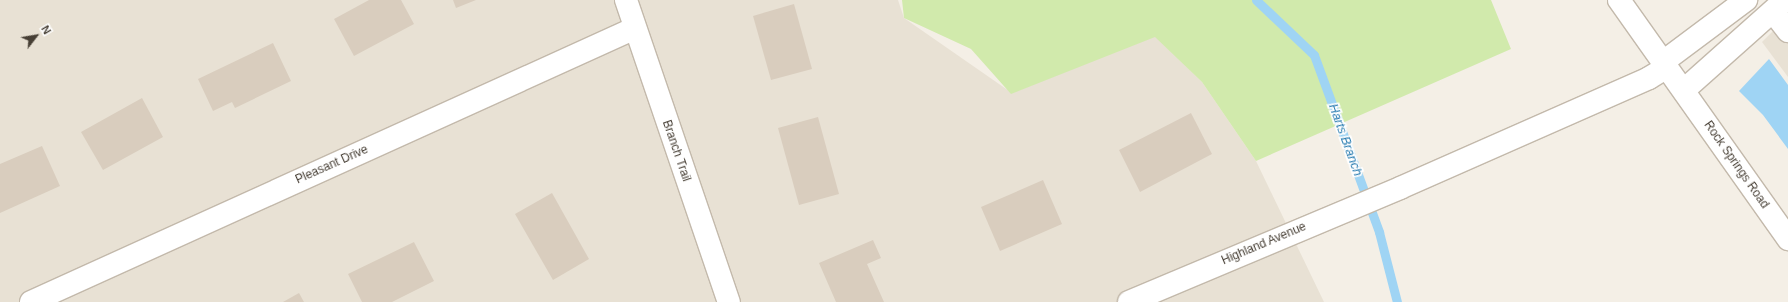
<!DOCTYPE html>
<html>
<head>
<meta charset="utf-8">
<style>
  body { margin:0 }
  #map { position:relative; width:1788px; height:302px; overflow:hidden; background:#f4efe6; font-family:Helvetica,sans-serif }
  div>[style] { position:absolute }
  .residential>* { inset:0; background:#e8e1d4 }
  .green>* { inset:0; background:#d1eaac }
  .water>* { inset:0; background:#9fd4f4 }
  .stream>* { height:9px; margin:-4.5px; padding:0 4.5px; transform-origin:4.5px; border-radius:4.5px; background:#9fd4f4 }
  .building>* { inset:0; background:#d9cdbe }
  .roads { filter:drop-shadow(1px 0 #c3b9ab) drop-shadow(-1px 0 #c3b9ab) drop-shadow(0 1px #c3b9ab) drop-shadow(0 -1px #c3b9ab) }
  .minor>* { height:22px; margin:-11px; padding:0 11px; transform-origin:11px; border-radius:11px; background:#fff }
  span { translate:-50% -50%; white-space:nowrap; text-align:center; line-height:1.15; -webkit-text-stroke:3.5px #fff; paint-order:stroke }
  .street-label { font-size:12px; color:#473f35 }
  .water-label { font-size:13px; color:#277bb0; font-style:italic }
  .north { position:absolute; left:16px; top:16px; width:40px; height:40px; -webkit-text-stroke:3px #fff; paint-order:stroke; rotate:59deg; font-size:11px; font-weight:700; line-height:16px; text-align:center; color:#473f35 }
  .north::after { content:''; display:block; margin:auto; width:14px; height:18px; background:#473f35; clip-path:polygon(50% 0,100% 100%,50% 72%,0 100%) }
</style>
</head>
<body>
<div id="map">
  <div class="residential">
    <div style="clip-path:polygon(0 0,898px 0,904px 18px,1012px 93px,1155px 36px,1202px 82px,1256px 161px,1324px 302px,0 302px)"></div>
    <div style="clip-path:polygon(1788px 16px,1788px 77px,1762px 42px)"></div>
  </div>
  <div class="green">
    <div style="clip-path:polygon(902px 0,1491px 0,1511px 49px,1256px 161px,1202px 82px,1155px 37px,1011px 94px,971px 49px,904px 18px)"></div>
  </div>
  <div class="water">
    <div style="clip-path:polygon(1769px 59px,1788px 85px,1788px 149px,1763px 115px,1739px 91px)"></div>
  </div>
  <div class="stream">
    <div style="left:1256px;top:0;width:80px;rotate:43.5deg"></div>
    <div style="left:1314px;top:55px;width:189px;rotate:69.8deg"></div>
    <div style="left:1379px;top:232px;width:72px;rotate:75.6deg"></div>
  </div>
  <div class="building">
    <div style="clip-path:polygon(369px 0,401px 0,414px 24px,354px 56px,334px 19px)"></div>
    <div style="clip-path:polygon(453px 0,476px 0,456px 8px)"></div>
    <div style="clip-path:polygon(794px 4px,812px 69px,771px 80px,753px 16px)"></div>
    <div style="clip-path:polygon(273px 43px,291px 81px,235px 108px,232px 102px,213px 111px,198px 79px)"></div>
    <div style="clip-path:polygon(142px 98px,163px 137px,103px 170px,81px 132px)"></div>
    <div style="clip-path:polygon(1191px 113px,1212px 154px,1140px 192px,1119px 150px)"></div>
    <div style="clip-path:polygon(818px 117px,839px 194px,799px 205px,778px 128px)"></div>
    <div style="clip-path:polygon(42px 146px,60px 186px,0 213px,0 164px)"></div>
    <div style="clip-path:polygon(1043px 180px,1062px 224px,1000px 251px,981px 207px)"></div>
    <div style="clip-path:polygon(552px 193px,589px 259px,553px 280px,515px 214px)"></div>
    <div style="clip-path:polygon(873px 240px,881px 258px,867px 264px,884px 302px,836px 302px,819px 263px)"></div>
    <div style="clip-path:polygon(414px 242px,434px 281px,392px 302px,362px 302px,348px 274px)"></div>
    <div style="clip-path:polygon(299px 293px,304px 302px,283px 302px)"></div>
  </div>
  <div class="roads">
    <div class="minor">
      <div style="left:626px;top:0;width:319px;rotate:71.2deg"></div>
      <div style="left:1619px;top:0;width:293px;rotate:54.7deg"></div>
      <div style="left:1774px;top:13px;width:23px;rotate:52deg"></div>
      <div style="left:1663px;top:62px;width:104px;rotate:-36.8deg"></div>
      <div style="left:1684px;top:90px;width:135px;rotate:-41.7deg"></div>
      <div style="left:31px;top:302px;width:661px;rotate:-24.39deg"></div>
      <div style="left:1129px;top:302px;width:294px;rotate:-22.8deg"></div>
      <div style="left:1400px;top:188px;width:272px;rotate:-23.8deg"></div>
      <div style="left:1649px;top:78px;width:21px;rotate:-31deg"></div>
    </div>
  </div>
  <div class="street-label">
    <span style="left:676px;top:151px;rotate:71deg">Branch Trail</span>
    <span style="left:332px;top:165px;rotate:-24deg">Pleasant Drive</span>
    <span style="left:1736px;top:165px;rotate:55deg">Rock Springs Road</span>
    <span style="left:1264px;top:244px;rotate:-23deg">Highland Avenue</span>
  </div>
  <div class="water-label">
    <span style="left:1345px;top:140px;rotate:70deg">Harts Branch</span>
  </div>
  <div class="north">N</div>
</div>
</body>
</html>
